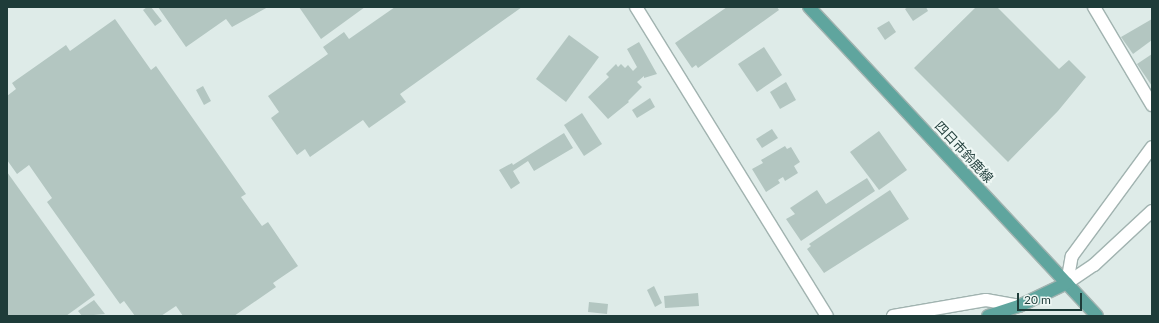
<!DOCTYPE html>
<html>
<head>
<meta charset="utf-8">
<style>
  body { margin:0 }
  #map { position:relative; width:1159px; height:323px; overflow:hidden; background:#deebe8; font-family:Lato,"Noto Sans JP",sans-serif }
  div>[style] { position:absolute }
  .building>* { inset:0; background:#b3c6c1 }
  .roads { filter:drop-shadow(1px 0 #a1b3b0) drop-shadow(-1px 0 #a1b3b0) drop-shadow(0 1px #a1b3b0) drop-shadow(0 -1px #a1b3b0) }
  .minor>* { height:12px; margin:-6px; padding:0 6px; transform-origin:6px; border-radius:6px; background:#fff }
  .major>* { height:12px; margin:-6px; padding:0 6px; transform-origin:6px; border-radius:6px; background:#5fa59e }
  span { translate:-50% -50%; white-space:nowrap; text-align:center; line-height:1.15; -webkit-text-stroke:4px #eff8f5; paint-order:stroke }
  .street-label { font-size:13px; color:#1e3c39 }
  .frame { position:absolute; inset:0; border:8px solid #1e3c39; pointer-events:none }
  .scale { position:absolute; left:1017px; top:293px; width:65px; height:18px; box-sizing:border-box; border:2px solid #1e3c39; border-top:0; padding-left:5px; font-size:12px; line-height:14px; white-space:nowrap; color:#1e3c39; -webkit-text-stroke:3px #eff8f5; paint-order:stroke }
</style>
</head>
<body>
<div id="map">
  <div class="building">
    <div style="clip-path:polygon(147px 7px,151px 7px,162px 21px,155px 26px,143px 10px)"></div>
    <div style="clip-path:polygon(158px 7px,268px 7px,232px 27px,226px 19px,186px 47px)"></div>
    <div style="clip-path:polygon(299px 7px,365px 7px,321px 39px)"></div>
    <div style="clip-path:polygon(395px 7px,522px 7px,400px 94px,406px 102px,369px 128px,363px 120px,310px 157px,305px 149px,297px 155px,271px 118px,279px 112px,268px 96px,328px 54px,323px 47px,344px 32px,349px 39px)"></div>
    <div style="clip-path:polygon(727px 7px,777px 7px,779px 10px,698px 68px,696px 65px,692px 68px,675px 43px)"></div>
    <div style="clip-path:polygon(908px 7px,926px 7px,928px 11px,913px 21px,905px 9px)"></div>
    <div style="clip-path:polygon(976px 7px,997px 7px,1059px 69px,1069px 60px,1086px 77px,1058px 111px,1008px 162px,914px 68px)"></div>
    <div style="clip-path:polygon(115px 19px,151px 70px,156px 66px,246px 194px,241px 197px,262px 226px,268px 222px,298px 266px,273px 283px,276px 287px,234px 316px,183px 316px,176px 306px,161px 316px,135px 316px,124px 301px,120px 304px,47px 202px,52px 198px,29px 165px,17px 174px,7px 160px,7px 96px,16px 89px,12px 83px,66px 45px,70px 51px)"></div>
    <div style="clip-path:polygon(1152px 19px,1152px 40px,1133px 54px,1121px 37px)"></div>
    <div style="clip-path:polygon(889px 21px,896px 32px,885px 40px,877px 28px)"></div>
    <div style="clip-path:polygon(569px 35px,599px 57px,566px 102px,536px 79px)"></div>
    <div style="clip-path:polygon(639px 42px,657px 74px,644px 78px,644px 76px,637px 82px,642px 87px,628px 101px,629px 102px,608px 119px,588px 97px,609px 77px,606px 74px,616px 64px,618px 67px,621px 64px,625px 68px,628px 65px,633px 71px,637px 67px,627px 49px)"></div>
    <div style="clip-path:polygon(764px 47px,782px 75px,757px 92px,738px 64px)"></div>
    <div style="clip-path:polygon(1152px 54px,1152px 86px,1137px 64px)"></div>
    <div style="clip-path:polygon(786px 82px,796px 100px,780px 109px,770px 92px)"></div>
    <div style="clip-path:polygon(203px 86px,211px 101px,204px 105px,196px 90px)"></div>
    <div style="clip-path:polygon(650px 98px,655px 107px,637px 118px,632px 110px)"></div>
    <div style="clip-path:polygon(582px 113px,602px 144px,584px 156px,564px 125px)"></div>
    <div style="clip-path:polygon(772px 129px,778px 138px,762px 148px,756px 139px)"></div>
    <div style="clip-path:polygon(879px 131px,907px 170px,879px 190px,850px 152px)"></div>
    <div style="clip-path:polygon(564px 133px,573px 148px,534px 171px,528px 161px,513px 171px,520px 183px,511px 189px,499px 170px,512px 163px,513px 165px)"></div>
    <div style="clip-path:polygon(785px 146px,787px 149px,791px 147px,800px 162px,794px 166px,798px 173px,785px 181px,783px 177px,778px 180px,780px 183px,766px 192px,752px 169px,763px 163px,761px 160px)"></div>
    <div style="clip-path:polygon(7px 172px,95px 295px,66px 316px,7px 316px)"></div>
    <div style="clip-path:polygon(867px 178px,875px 191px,801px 241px,786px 219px,795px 214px,790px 208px,817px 190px,826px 204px)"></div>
    <div style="clip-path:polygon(890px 190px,909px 219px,824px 273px,807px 249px,811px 246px,809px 244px)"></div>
    <div style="clip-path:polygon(654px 286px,662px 303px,655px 307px,647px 290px)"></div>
    <div style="clip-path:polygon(698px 293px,699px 306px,665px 308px,664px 296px)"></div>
    <div style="clip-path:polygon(94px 300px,105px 314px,82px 316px,78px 311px)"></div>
    <div style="clip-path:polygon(589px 302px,608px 304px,607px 314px,588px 312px)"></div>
  </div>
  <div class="roads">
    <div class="minor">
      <div style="left:636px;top:7px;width:363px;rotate:58.3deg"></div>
      <div style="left:1094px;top:7px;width:114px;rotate:59.4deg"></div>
      <div style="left:1067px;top:283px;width:27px;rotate:-80deg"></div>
      <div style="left:1072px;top:256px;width:135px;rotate:-53.7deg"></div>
      <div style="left:1067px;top:283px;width:32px;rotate:-34deg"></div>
      <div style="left:1094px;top:265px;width:79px;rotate:-43deg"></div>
      <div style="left:893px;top:316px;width:94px;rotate:-9.8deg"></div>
      <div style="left:986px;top:300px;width:34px;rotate:10deg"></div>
    </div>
    <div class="major">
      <div style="left:809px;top:7px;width:422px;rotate:47deg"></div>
      <div style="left:988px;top:316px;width:33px;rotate:-18deg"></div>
      <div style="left:1019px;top:306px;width:53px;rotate:-25.6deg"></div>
    </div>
  </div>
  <div class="street-label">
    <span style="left:964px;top:152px;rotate:47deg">四日市鈴鹿線</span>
  </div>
  <div class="frame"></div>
  <div class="scale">20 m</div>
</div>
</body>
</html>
